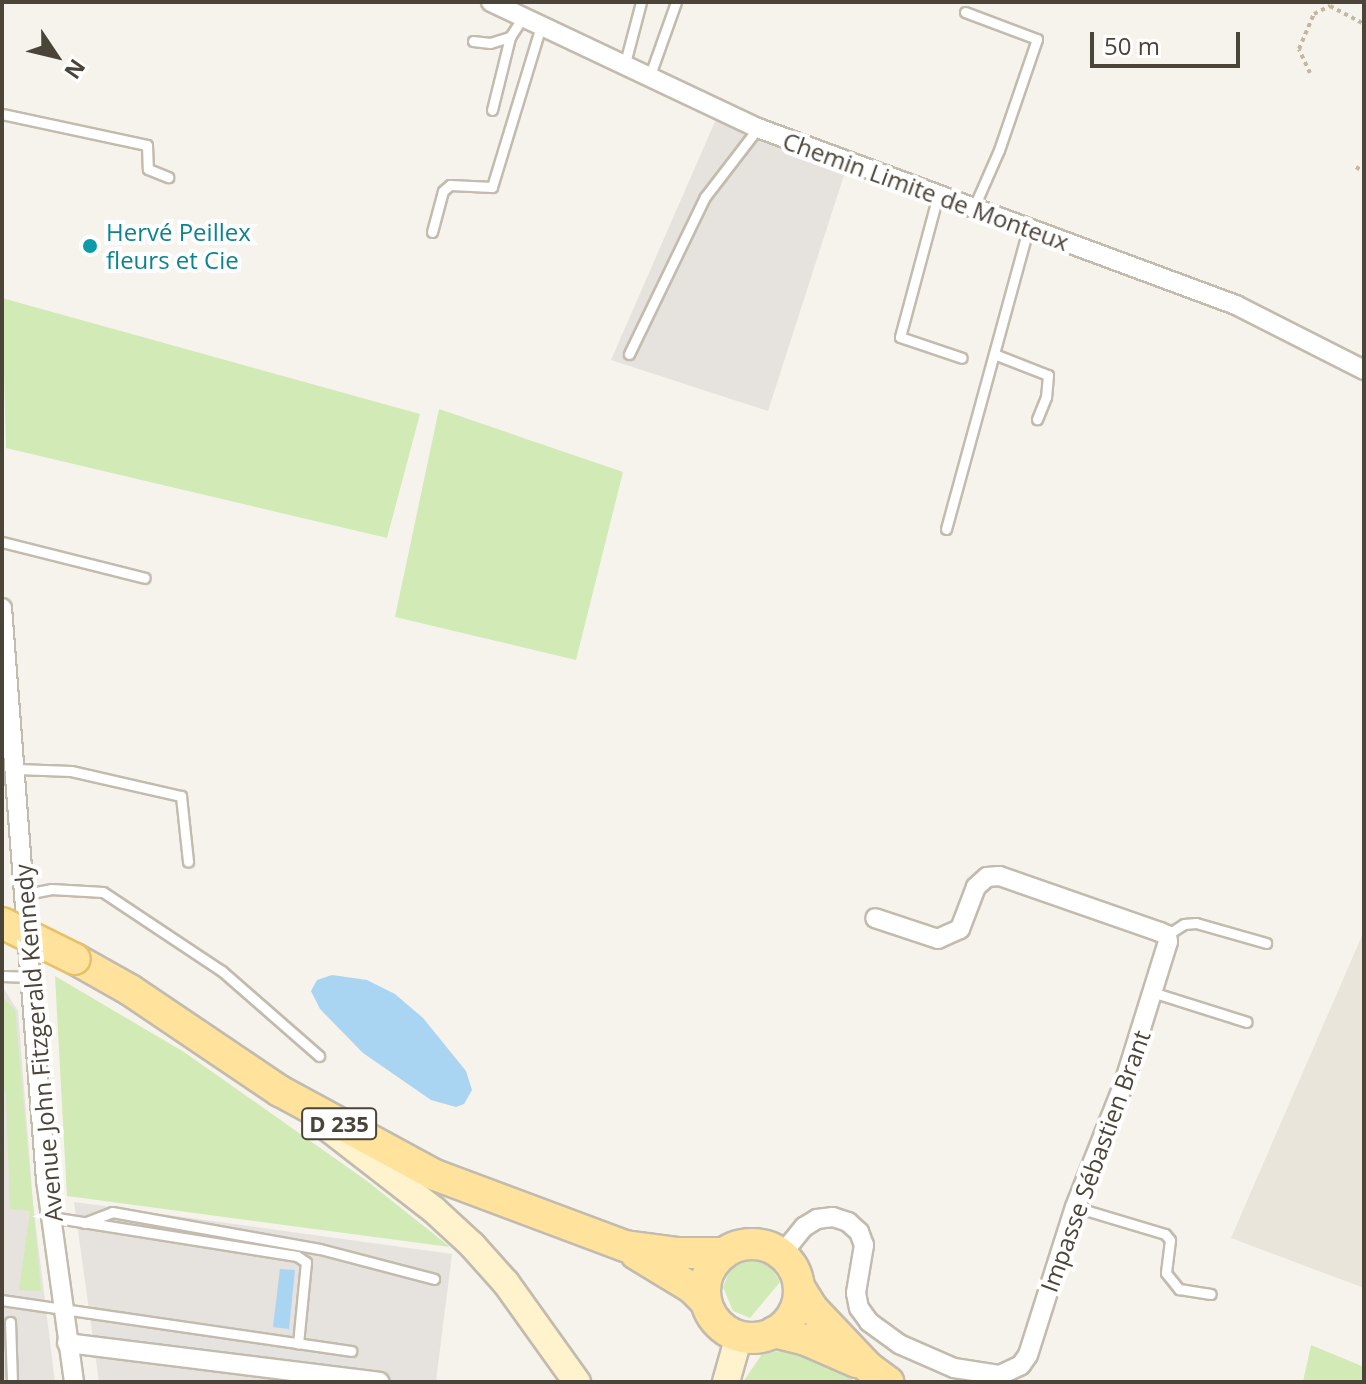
<!DOCTYPE html>
<html>
<head>
<meta charset="utf-8">
<style>
  body { margin:0 }
  #map { position:relative; width:1366px; height:1384px; overflow:hidden; background:#f6f3ec; font-family:"Open Sans",sans-serif }
  div>[style] { position:absolute }
  .residential>* { inset:0; background:#eae5da }
  .industrial>* { inset:0; background:#e6e2dd }
  .green>* { inset:0; background:#d2eab5 }
  .parking>* { inset:0; background:#e5e3e0 }
  .water>* { inset:0; background:#a9d4f2 }
  .path>* { height:4px; margin-top:-2px; transform-origin:0; background:repeating-linear-gradient(90deg,#c4b79f 0 4px,transparent 0 8px) }
  .roads { filter:drop-shadow(2px 0 #c2bbae) drop-shadow(-2px 0 #c2bbae) drop-shadow(0 2px #c2bbae) drop-shadow(0 -2px #c2bbae) }
  .lane>* { height:9px; margin:-4.5px; padding:0 4.5px; transform-origin:4.5px; border-radius:4.5px; background:#fff }
  .street>* { height:18px; margin:-9px; padding:0 9px; transform-origin:9px; border-radius:9px; background:#fff }
  .secondary>* { height:26px; margin:-13px; padding:0 13px; transform-origin:13px; border-radius:13px; background:#fff3cd }
  .primary>* { height:30px; margin:-15px; padding:0 15px; transform-origin:15px; border-radius:15px; background:#ffe39c }
  .primary>.ring { margin:-15px; padding:0; box-sizing:content-box; background:none; border:30px solid #ffe39c; border-radius:50% }
  .bridges { filter:drop-shadow(2px 0 #e6c16a) drop-shadow(-2px 0 #e6c16a) drop-shadow(0 2px #e6c16a) drop-shadow(0 -2px #e6c16a) }
  .primary-bridge>* { height:30px; margin:-15px; padding:0 15px; transform-origin:15px; border-radius:15px; background:#ffe39c }
  .dots>* { width:22px; height:22px; translate:-50% -50%; box-sizing:border-box; border:4px solid #fff; border-radius:50% }
  span { translate:-50% -50%; white-space:nowrap; text-align:center; line-height:1.15; -webkit-text-stroke:8px #fff; paint-order:stroke }
  .shield-label span { padding:2px 6px; background:#fff; border:2px solid; border-radius:6px; -webkit-text-stroke-width:0 }
  .shield-label { font-size:22px; color:#4b4439; font-weight:700 }
  .street-label { font-size:24px; color:#4b4439 }
  .culture-label { font-size:24px; color:#0d838f }
  .left { translate:0 -50%; text-align:left }
  .frame { position:absolute; inset:0; border:4px solid #4b4439; pointer-events:none }
  .north { position:absolute; left:16px; top:16px; width:80px; height:80px; -webkit-text-stroke:6px #fff; paint-order:stroke; rotate:125deg; font-size:22px; font-weight:700; line-height:32px; text-align:center; color:#4b4439 }
  .north::after { content:''; display:block; margin:auto; width:28px; height:36px; background:#4b4439; clip-path:polygon(50% 0,100% 100%,50% 72%,0 100%) }
  .scale { position:absolute; left:1090px; top:32px; width:150px; height:36px; box-sizing:border-box; border:4px solid #4b4439; border-top:0; padding-left:10px; font-size:24px; line-height:28px; white-space:nowrap; color:#4b4439; -webkit-text-stroke:6px #fff; paint-order:stroke }
</style>
</head>
<body>
<div id="map">
  <div class="residential">
    <div style="clip-path:polygon(1364px 931px,1364px 1288px,1231px 1238px)"></div>
  </div>
  <div class="industrial">
    <div style="clip-path:polygon(717px 117px,845px 172px,768px 411px,611px 360px)"></div>
    <div style="clip-path:polygon(2px 986px,18px 1011px,33px 1203px,55px 1382px,2px 1382px)"></div>
    <div style="clip-path:polygon(74px 1202px,452px 1254px,436px 1381px,439px 1382px,99px 1382px)"></div>
  </div>
  <div class="green">
    <div style="clip-path:polygon(2px 298px,420px 414px,387px 538px,6px 448px)"></div>
    <div style="clip-path:polygon(439px 409px,623px 472px,576px 660px,395px 617px)"></div>
    <div style="clip-path:polygon(55px 976px,184px 1052px,367px 1181px,450px 1247px,67px 1196px)"></div>
    <div style="clip-path:polygon(2px 996px,15px 1010px,41px 1291px,19px 1290px,30px 1211px,10px 1209px,6px 1094px,2px 1083px)"></div>
    <div style="clip-path:polygon(755px 1260px,771px 1267px,780px 1282px,750px 1318px,733px 1311px,723px 1287px,730px 1270px,746px 1261px)"></div>
    <div style="clip-path:polygon(1311px 1345px,1364px 1367px,1364px 1382px,1303px 1382px)"></div>
    <div style="clip-path:polygon(792px 1349px,816px 1356px,856px 1382px,743px 1382px,762px 1354px)"></div>
  </div>
  <div class="parking">
    <div style="clip-path:polygon(106px 1329px,359px 1359px,367px 1368px,370px 1382px,299px 1382px,107px 1360px)"></div>
  </div>
  <div class="water">
    <div style="clip-path:polygon(332px 975px,367px 980px,395px 994px,423px 1018px,466px 1071px,472px 1090px,464px 1104px,456px 1107px,431px 1100px,363px 1053px,320px 1009px,311px 991px,317px 980px)"></div>
    <div style="clip-path:polygon(280px 1269px,295px 1270px,289px 1329px,273px 1327px)"></div>
  </div>
  <div class="path">
    <div style="left:1310px;top:73px;width:26px;rotate:-115deg"></div>
    <div style="left:1299px;top:49px;width:38px;rotate:-67deg"></div>
    <div style="left:1314px;top:14px;width:18px;rotate:-27deg"></div>
    <div style="left:1330px;top:6px;width:38px;rotate:28deg"></div>
    <div style="left:1356px;top:167px;width:9px;rotate:32deg"></div>
  </div>
  <div class="roads">
    <div class="lane">
      <div style="left:965px;top:12px;width:77px;rotate:20.6deg"></div>
      <div style="left:1037px;top:39px;width:117px;rotate:108.9deg"></div>
      <div style="left:999px;top:150px;width:62px;rotate:113.7deg"></div>
      <div style="left:473px;top:41px;width:17px;rotate:7deg"></div>
      <div style="left:490px;top:43px;width:21px;rotate:-17deg"></div>
      <div style="left:625px;top:63px;width:63px;rotate:-75.3deg"></div>
      <div style="left:650px;top:75px;width:77px;rotate:-70.4deg"></div>
      <div style="left:492px;top:110px;width:75px;rotate:-76.1deg"></div>
      <div style="left:510px;top:37px;width:24px;rotate:-57deg"></div>
      <div style="left:2px;top:114px;width:148px;rotate:12.1deg"></div>
      <div style="left:147px;top:145px;width:24px;rotate:88deg"></div>
      <div style="left:148px;top:169px;width:22px;rotate:22deg"></div>
      <div style="left:938px;top:195px;width:147px;rotate:105deg"></div>
      <div style="left:900px;top:337px;width:65px;rotate:18.7deg"></div>
      <div style="left:432px;top:232px;width:42px;rotate:-75deg"></div>
      <div style="left:443px;top:191px;width:9px;rotate:-41deg"></div>
      <div style="left:450px;top:185px;width:42px;rotate:2.7deg"></div>
      <div style="left:492px;top:187px;width:168px;rotate:-73.1deg"></div>
      <div style="left:629px;top:354px;width:174px;rotate:-64.2deg"></div>
      <div style="left:705px;top:197px;width:87px;rotate:-52.5deg"></div>
      <div style="left:994px;top:354px;width:58px;rotate:21.3deg"></div>
      <div style="left:1048px;top:375px;width:22px;rotate:95deg"></div>
      <div style="left:1046px;top:397px;width:24px;rotate:112deg"></div>
      <div style="left:946px;top:529px;width:311px;rotate:-74.7deg"></div>
      <div style="left:2px;top:542px;width:147px;rotate:14.1deg"></div>
      <div style="left:17px;top:769px;width:54px;rotate:2.1deg"></div>
      <div style="left:71px;top:771px;width:113px;rotate:12.8deg"></div>
      <div style="left:181px;top:796px;width:66px;rotate:83.9deg"></div>
      <div style="left:26px;top:894px;width:25px;rotate:-11deg"></div>
      <div style="left:51px;top:889px;width:52px;rotate:3.3deg"></div>
      <div style="left:103px;top:892px;width:143px;rotate:33.6deg"></div>
      <div style="left:222px;top:971px;width:129px;rotate:41.2deg"></div>
      <div style="left:1167px;top:935px;width:20px;rotate:-33deg"></div>
      <div style="left:1184px;top:924px;width:12px;rotate:-5deg"></div>
      <div style="left:1196px;top:923px;width:73px;rotate:15.9deg"></div>
      <div style="left:2px;top:976px;width:30px;rotate:2deg"></div>
      <div style="left:1155px;top:993px;width:96px;rotate:17.5deg"></div>
      <div style="left:1075px;top:1207px;width:94px;rotate:16.7deg"></div>
      <div style="left:1165px;top:1234px;width:8px;rotate:50deg"></div>
      <div style="left:1170px;top:1240px;width:33px;rotate:97deg"></div>
      <div style="left:1166px;top:1273px;width:21px;rotate:51deg"></div>
      <div style="left:1179px;top:1289px;width:32px;rotate:9deg"></div>
      <div style="left:51px;top:1217px;width:249px;rotate:9deg"></div>
      <div style="left:297px;top:1256px;width:11px;rotate:34deg"></div>
      <div style="left:306px;top:1262px;width:82px;rotate:95.6deg"></div>
      <div style="left:84px;top:1223px;width:30px;rotate:-21deg"></div>
      <div style="left:112px;top:1212px;width:211px;rotate:10.1deg"></div>
      <div style="left:320px;top:1249px;width:118px;rotate:14.7deg"></div>
      <div style="left:2px;top:1300px;width:353px;rotate:8.3deg"></div>
      <div style="left:10px;top:1322px;width:60px;rotate:88.1deg"></div>
    </div>
    <div class="street">
      <div style="left:491px;top:2px;width:295px;rotate:25.3deg"></div>
      <div style="left:758px;top:128px;width:510px;rotate:20.32deg"></div>
      <div style="left:1236px;top:305px;width:144px;rotate:26.9deg"></div>
      <div style="left:2px;top:608px;width:574px;rotate:85.6deg"></div>
      <div style="left:46px;top:1180px;width:204px;rotate:82.1deg"></div>
      <div style="left:782px;top:1254px;width:35px;rotate:-51deg"></div>
      <div style="left:804px;top:1227px;width:15px;rotate:-32deg"></div>
      <div style="left:817px;top:1219px;width:16px;rotate:-7deg"></div>
      <div style="left:833px;top:1217px;width:16px;rotate:18deg"></div>
      <div style="left:848px;top:1222px;width:15px;rotate:42deg"></div>
      <div style="left:859px;top:1232px;width:14px;rotate:69deg"></div>
      <div style="left:864px;top:1245px;width:49px;rotate:99.5deg"></div>
      <div style="left:856px;top:1293px;width:15px;rotate:79deg"></div>
      <div style="left:859px;top:1308px;width:17px;rotate:54deg"></div>
      <div style="left:869px;top:1322px;width:37px;rotate:36deg"></div>
      <div style="left:899px;top:1344px;width:60px;rotate:23.6deg"></div>
      <div style="left:954px;top:1368px;width:47px;rotate:8.7deg"></div>
      <div style="left:1000px;top:1375px;width:23px;rotate:-25deg"></div>
      <div style="left:1021px;top:1365px;width:12px;rotate:-55deg"></div>
      <div style="left:1028px;top:1355px;width:155px;rotate:-72.4deg"></div>
      <div style="left:1075px;top:1207px;width:133px;rotate:-68.4deg"></div>
      <div style="left:1124px;top:1083px;width:148px;rotate:-72.7deg"></div>
      <div style="left:1168px;top:942px;width:7px;rotate:-98deg"></div>
      <div style="left:1167px;top:935px;width:8px;rotate:-157deg"></div>
      <div style="left:1160px;top:932px;width:170px;rotate:-160.8deg"></div>
      <div style="left:999px;top:876px;width:12px;rotate:175deg"></div>
      <div style="left:987px;top:877px;width:15px;rotate:138deg"></div>
      <div style="left:976px;top:887px;width:45px;rotate:110.9deg"></div>
      <div style="left:960px;top:929px;width:24px;rotate:156deg"></div>
      <div style="left:938px;top:939px;width:66px;rotate:-161.6deg"></div>
      <div style="left:67px;top:1343px;width:315px;rotate:7.1deg"></div>
    </div>
    <div class="secondary">
      <div style="left:327px;top:1127px;width:135px;rotate:37.8deg"></div>
      <div style="left:434px;top:1210px;width:52px;rotate:42.6deg"></div>
      <div style="left:472px;top:1245px;width:51px;rotate:48.2deg"></div>
      <div style="left:506px;top:1283px;width:122px;rotate:54.4deg"></div>
      <div style="left:726px;top:1382px;width:48px;rotate:-74.2deg"></div>
    </div>
    <div class="primary">
      <div style="left:75px;top:959px;width:63px;rotate:29.4deg"></div>
      <div style="left:130px;top:990px;width:181px;rotate:34deg"></div>
      <div style="left:280px;top:1091px;width:176px;rotate:28.5deg"></div>
      <div style="left:435px;top:1175px;width:203px;rotate:20.5deg"></div>
      <div style="left:625px;top:1246px;width:52px;rotate:7.7deg"></div>
      <div style="left:677px;top:1253px;width:47px"></div>
      <div class="ring" style="left:705px;top:1244px;width:64px;height:64px"></div>
      <div style="left:636px;top:1254px;width:66px;rotate:31.3deg"></div>
      <div style="left:692px;top:1288px;width:20px;rotate:45deg"></div>
      <div style="left:799px;top:1287px;width:26px;rotate:58deg"></div>
      <div style="left:813px;top:1309px;width:81px;rotate:46.5deg"></div>
      <div style="left:869px;top:1368px;width:24px;rotate:36deg"></div>
      <div style="left:774px;top:1332px;width:33px;rotate:14deg"></div>
      <div style="left:806px;top:1340px;width:55px;rotate:23.7deg"></div>
    </div>
  </div>
  <div class="bridges">
    <div class="primary-bridge">
      <div style="left:2px;top:923px;width:81px;rotate:26.3deg"></div>
    </div>
  </div>
  <div class="dots">
    <div style="left:90px;top:246px;background:#0f9aa8"></div>
  </div>
  <div class="shield-label">
    <span style="left:339px;top:1124px">D 235</span>
  </div>
  <div class="street-label">
    <span style="left:926px;top:191px;rotate:20deg">Chemin Limite de Monteux</span>
    <span style="left:38px;top:1043px;rotate:-95deg">Avenue John Fitzgerald Kennedy</span>
    <span style="left:1095px;top:1161px;rotate:-70deg">Impasse Sébastien Brant</span>
  </div>
  <div class="culture-label">
    <span class="left" style="left:106px;top:246px">Hervé Peillex<br>fleurs et Cie</span>
  </div>
  <div class="frame"></div>
  <div class="north">N</div>
  <div class="scale">50 m</div>
</div>
</body>
</html>
